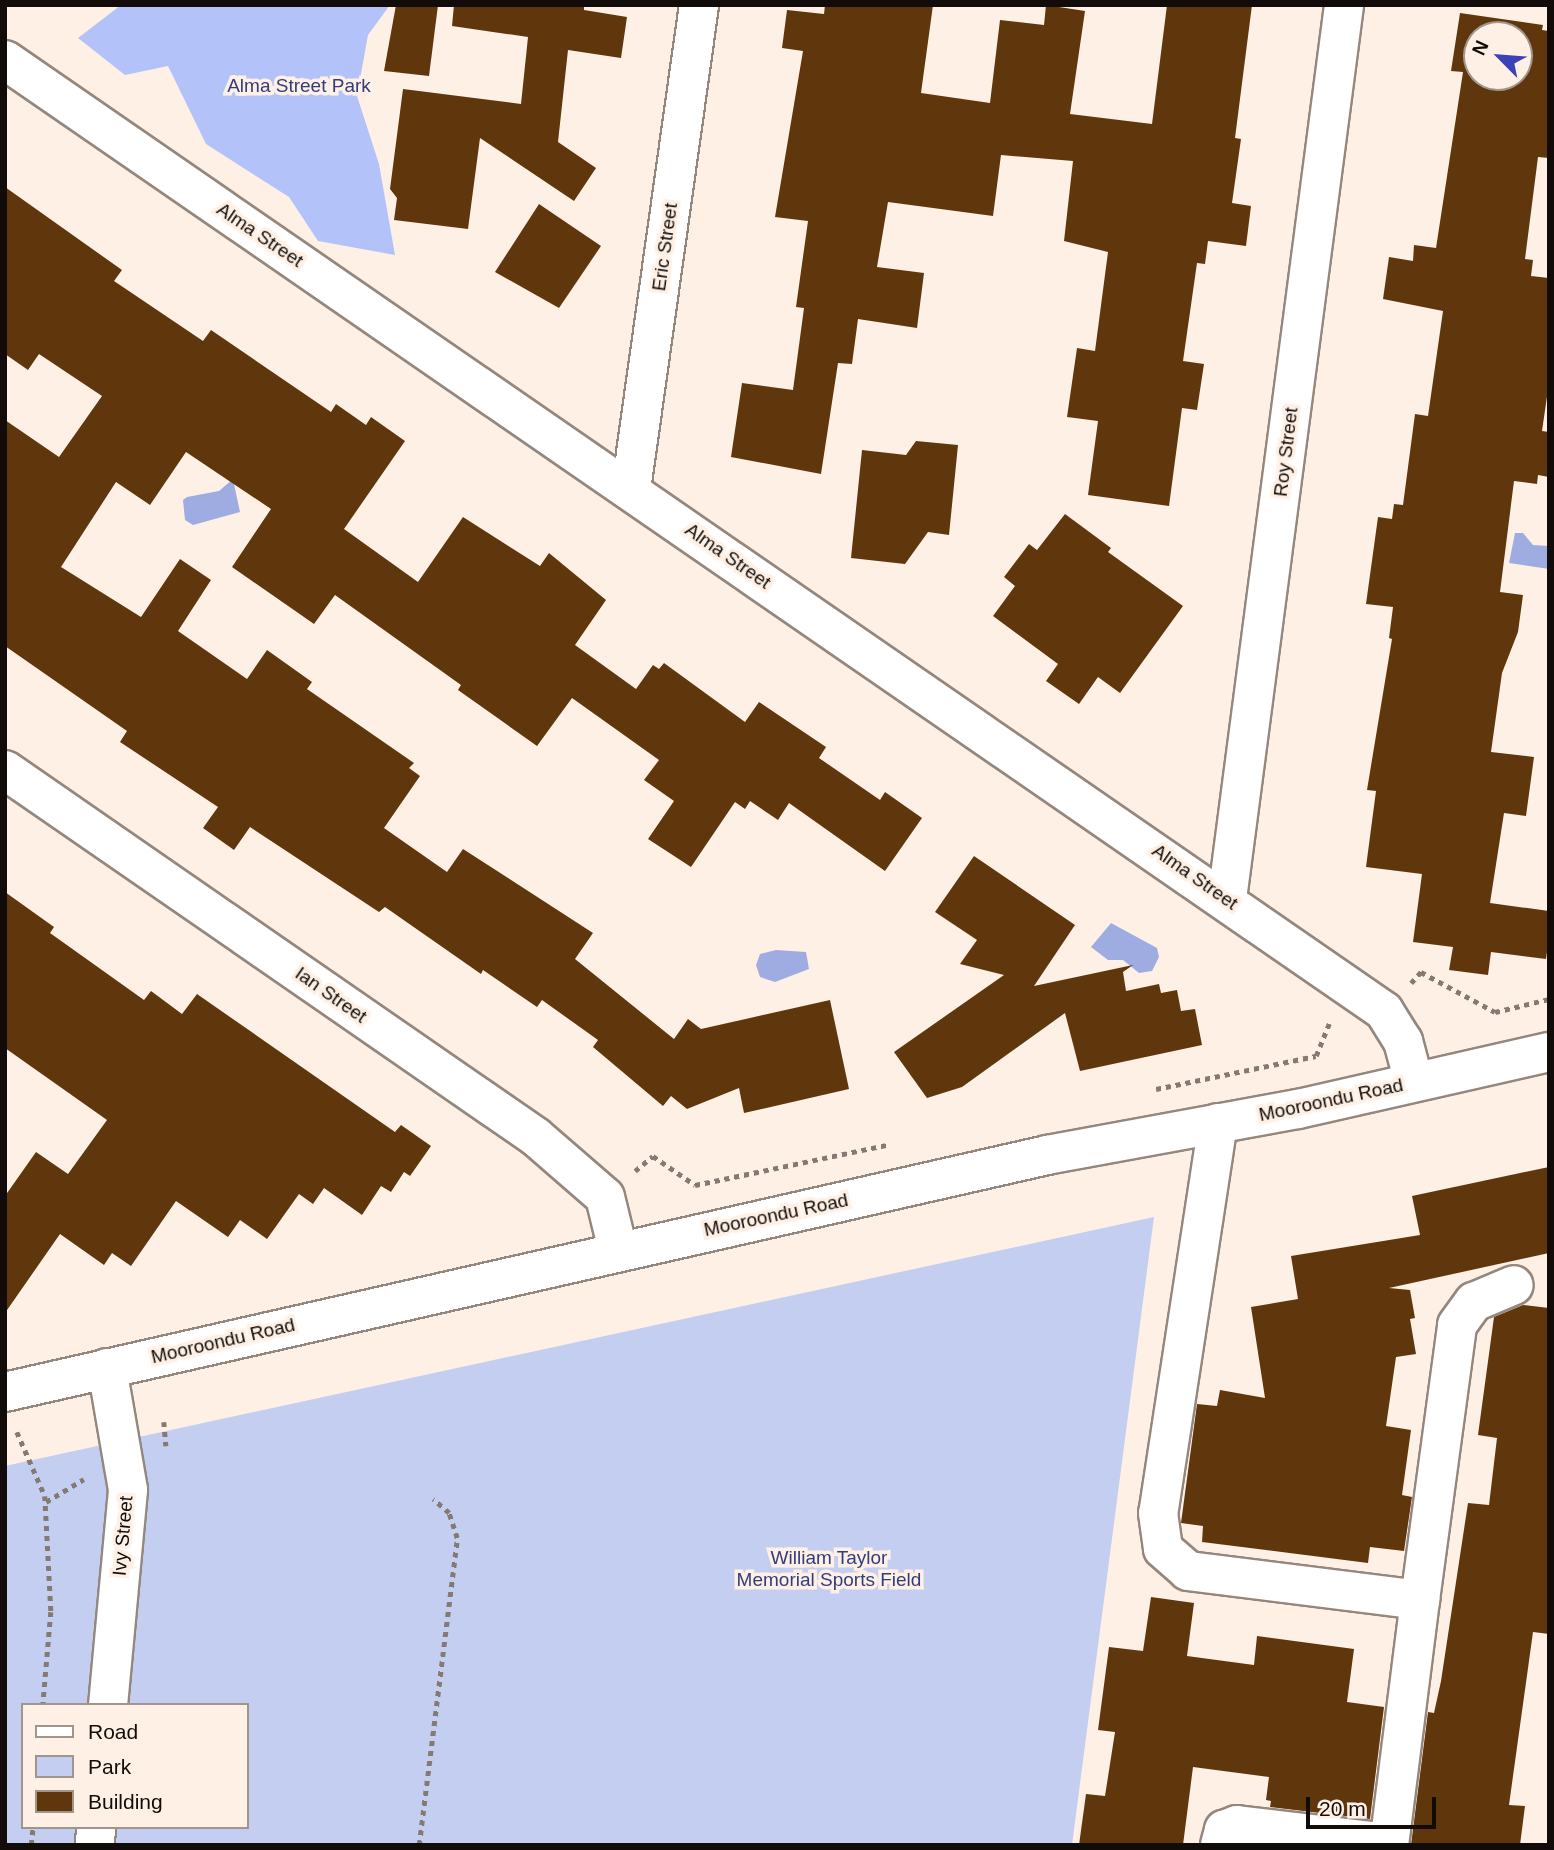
<!DOCTYPE html>
<html>
<head>
<meta charset="utf-8">
<style>
  body { margin:0 }
  #map { position:relative; width:1554px; height:1850px; overflow:hidden; background:#fff0e5; font-family:Helvetica,sans-serif }
  div>[style] { position:absolute }
  .green>* { inset:0; background:#c4cef1 }
  .forest>* { inset:0; background:#b3c2f8 }
  .water>* { inset:0; background:#9eace2 }
  .building>* { inset:0; background:#60360d }
  .path>* { height:4.5px; margin-top:-2.25px; transform-origin:0; background:repeating-linear-gradient(90deg,#847a73 0 5px,transparent 0 10px) }
  .roads { filter:drop-shadow(2px 0 #94877d) drop-shadow(-2px 0 #94877d) drop-shadow(0 2px #94877d) drop-shadow(0 -2px #94877d) }
  .minor>* { height:38px; margin:-19px; padding:0 19px; transform-origin:19px; border-radius:19px; background:#fff }
  span { translate:-50% -50%; white-space:nowrap; text-align:center; line-height:1.15; -webkit-text-stroke:7px #fff0e5; paint-order:stroke }
  .park-label { font-size:19px; color:#323d7e }
  .street-label { font-size:19px; color:#110c09 }
  .frame { position:absolute; inset:0; border:7px solid #110c09; pointer-events:none }
  .legend { position:absolute; left:21px; top:1703px; width:228px; height:126px; box-sizing:border-box; background:#fff0e5; border:2px solid #a0958d; margin:0; padding:9px 12px; list-style:none; font-size:21px; color:#110c09 }
  .legend li { display:flex; align-items:center; gap:14px; height:35px }
  .legend b { width:35px; border:2px solid #a0958d }
  .north { position:absolute; left:1463px; top:21px; width:70px; height:70px; box-sizing:border-box; background:#fff0e5; border:2px solid #a0958d; border-radius:50%; rotate:295deg; font-size:19px; font-weight:700; line-height:28px; text-align:center; color:#110c09 }
  .north::after { content:''; display:block; margin:auto; width:24px; height:32px; background:#3943b7; clip-path:polygon(50% 0,100% 100%,50% 72%,0 100%) }
  .scale { position:absolute; left:1306px; top:1797px; width:130px; height:32px; box-sizing:border-box; border:4px solid #110c09; border-top:0; padding-left:9px; font-size:21px; line-height:24px; white-space:nowrap; color:#110c09; -webkit-text-stroke:5px #fff0e5; paint-order:stroke }
</style>
</head>
<body>
<div id="map">
  <div class="green">
    <div style="clip-path:polygon(evenodd,1154px 1217px,1072px 1845px,5px 1845px,5px 1466px,1154px 1217px,23px 1705px,247px 1705px,247px 1827px,23px 1827px,23px 1705px)"></div>
  </div>
  <div class="forest">
    <div style="clip-path:polygon(121px 5px,390px 5px,368px 35px,357px 96px,379px 164px,395px 255px,318px 241px,289px 197px,206px 144px,168px 66px,125px 75px,78px 38px)"></div>
  </div>
  <div class="water">
    <div style="clip-path:polygon(233px 479px,240px 512px,193px 525px,185px 520px,183px 500px,187px 497px,219px 491px)"></div>
    <div style="clip-path:polygon(1515px 533px,1523px 533px,1533px 545px,1549px 546px,1549px 569px,1509px 563px)"></div>
    <div style="clip-path:polygon(1111px 923px,1157px 948px,1159px 957px,1152px 971px,1139px 973px,1123px 960px,1108px 960px,1091px 947px)"></div>
    <div style="clip-path:polygon(776px 950px,806px 952px,809px 969px,775px 982px,760px 977px,756px 965px,760px 954px)"></div>
  </div>
  <div class="building">
    <div style="clip-path:polygon(396px 5px,438px 5px,429px 76px,384px 71px)"></div>
    <div style="clip-path:polygon(454px 5px,584px 5px,584px 10px,627px 17px,621px 58px,568px 50px,558px 142px,596px 168px,574px 201px,480px 138px,468px 229px,394px 220px,397px 198px,390px 189px,403px 89px,521px 104px,528px 37px,452px 26px)"></div>
    <div style="clip-path:polygon(825px 5px,933px 5px,921px 93px,990px 103px,1000px 20px,1044px 25px,1046px 5px,1085px 11px,1070px 114px,1152px 124px,1167px 5px,1252px 5px,1235px 138px,1241px 139px,1232px 203px,1251px 206px,1246px 246px,1208px 241px,1205px 264px,1197px 263px,1183px 361px,1204px 364px,1197px 410px,1182px 408px,1169px 506px,1088px 495px,1098px 421px,1067px 417px,1077px 348px,1095px 351px,1108px 252px,1064px 241px,1073px 161px,1001px 155px,993px 216px,888px 202px,877px 267px,924px 273px,917px 328px,858px 319px,852px 364px,838px 363px,821px 474px,731px 457px,742px 383px,793px 390px,804px 308px,796px 307px,808px 221px,775px 217px,803px 51px,782px 48px,787px 10px,824px 14px)"></div>
    <div style="clip-path:polygon(evenodd,1460px 13px,1543px 25px,1542px 30px,1549px 31px,1549px 158px,1538px 157px,1525px 259px,1533px 260px,1531px 276px,1549px 278px,1549px 383px,1542px 431px,1549px 432px,1549px 477px,1538px 475px,1537px 484px,1514px 481px,1500px 592px,1523px 595px,1518px 632px,1502px 673px,1491px 752px,1534px 757px,1526px 816px,1504px 813px,1490px 903px,1549px 911px,1549px 938px,1546px 959px,1491px 952px,1488px 975px,1449px 970px,1453px 947px,1413px 942px,1422px 874px,1366px 867px,1376px 791px,1367px 790px,1392px 639px,1389px 638px,1393px 607px,1366px 604px,1378px 517px,1392px 519px,1394px 504px,1403px 505px,1415px 414px,1428px 416px,1443px 311px,1383px 299px,1389px 257px,1413px 261px,1414px 245px,1436px 248px,1463px 72px,1451px 71px,1460px 13px,1477px 35px,1519px 35px,1519px 77px,1477px 77px,1477px 35px)"></div>
    <div style="clip-path:polygon(5px 187px,122px 270px,114px 281px,203px 341px,211px 330px,331px 412px,336px 404px,366px 425px,371px 417px,405px 441px,344px 529px,418px 582px,463px 517px,540px 566px,549px 553px,606px 600px,575px 645px,636px 689px,653px 665px,659px 669px,664px 663px,745px 722px,759px 702px,826px 747px,819px 758px,880px 800px,885px 792px,922px 818px,885px 871px,789px 803px,778px 820px,750px 801px,745px 809px,735px 802px,691px 867px,648px 839px,674px 801px,644px 780px,659px 760px,572px 698px,537px 746px,458px 690px,461px 685px,335px 595px,314px 624px,232px 567px,271px 509px,186px 452px,150px 505px,116px 482px,61px 567px,141px 617px,180px 559px,211px 580px,178px 631px,247px 679px,267px 650px,312px 682px,307px 689px,414px 763px,409px 768px,420px 776px,384px 828px,447px 872px,463px 849px,593px 933px,575px 959px,674px 1039px,688px 1019px,701px 1029px,830px 1000px,849px 1089px,744px 1113px,739px 1088px,687px 1109px,671px 1096px,663px 1106px,593px 1047px,598px 1040px,542px 1000px,537px 1007px,483px 970px,481px 974px,385px 907px,379px 912px,250px 827px,234px 850px,203px 828px,218px 807px,120px 742px,127px 731px,5px 646px,5px 420px,59px 457px,102px 396px,39px 354px,28px 370px,5px 354px)"></div>
    <div style="clip-path:polygon(539px 204px,601px 246px,559px 308px,495px 272px)"></div>
    <div style="clip-path:polygon(916px 441px,958px 445px,949px 535px,928px 532px,905px 564px,851px 558px,862px 450px,906px 455px)"></div>
    <div style="clip-path:polygon(1065px 514px,1111px 548px,1108px 552px,1183px 606px,1120px 693px,1098px 677px,1079px 704px,1046px 681px,1058px 664px,993px 616px,1015px 586px,1004px 577px,1029px 544px,1037px 550px)"></div>
    <div style="clip-path:polygon(974px 856px,1075px 925px,1034px 986px,1133px 965px,1123px 972px,1126px 991px,1159px 984px,1161px 993px,1177px 990px,1181px 1011px,1195px 1009px,1202px 1045px,1080px 1071px,1065px 1013px,962px 1087px,927px 1098px,894px 1052px,1004px 975px,960px 964px,977px 940px,935px 912px)"></div>
    <div style="clip-path:polygon(5px 892px,54px 927px,50px 933px,144px 1000px,151px 991px,182px 1014px,197px 994px,395px 1132px,401px 1125px,431px 1146px,410px 1176px,404px 1172px,391px 1192px,381px 1186px,362px 1215px,324px 1188px,313px 1204px,299px 1194px,267px 1239px,240px 1220px,228px 1237px,176px 1201px,131px 1266px,112px 1253px,104px 1265px,60px 1234px,5px 1313px,5px 1196px,36px 1152px,68px 1174px,107px 1120px,5px 1048px)"></div>
    <div style="clip-path:polygon(1549px 1167px,1549px 1253px,1389px 1288px,1410px 1290px,1415px 1318px,1410px 1319px,1416px 1354px,1396px 1357px,1386px 1426px,1411px 1430px,1402px 1495px,1412px 1497px,1404px 1551px,1370px 1547px,1368px 1563px,1202px 1542px,1203px 1526px,1181px 1523px,1197px 1404px,1217px 1406px,1220px 1390px,1265px 1398px,1251px 1307px,1298px 1299px,1291px 1256px,1420px 1235px,1412px 1196px)"></div>
    <div style="clip-path:polygon(1523px 1305px,1549px 1308px,1549px 1634px,1533px 1632px,1509px 1805px,1525px 1806px,1520px 1845px,1411px 1845px,1428px 1712px,1434px 1713px,1441px 1681px,1468px 1503px,1489px 1505px,1497px 1438px,1478px 1435px,1494px 1317px)"></div>
    <div style="clip-path:polygon(1151px 1597px,1194px 1603px,1187px 1656px,1254px 1665px,1257px 1636px,1354px 1649px,1347px 1702px,1384px 1707px,1370px 1819px,1270px 1807px,1271px 1801px,1266px 1800px,1269px 1777px,1193px 1767px,1183px 1845px,1079px 1845px,1086px 1794px,1105px 1796px,1115px 1732px,1098px 1730px,1109px 1647px,1143px 1651px)"></div>
  </div>
  <div class="path">
    <div style="left:1411px;top:983px;width:15px;rotate:-48deg"></div>
    <div style="left:1421px;top:972px;width:84px;rotate:28.4deg"></div>
    <div style="left:1495px;top:1012px;width:56px;rotate:-13.5deg"></div>
    <div style="left:1156px;top:1089px;width:163px;rotate:-11.7deg"></div>
    <div style="left:1316px;top:1056px;width:35px;rotate:-68deg"></div>
    <div style="left:635px;top:1171px;width:23px;rotate:-40deg"></div>
    <div style="left:653px;top:1156px;width:51px;rotate:34.6deg"></div>
    <div style="left:695px;top:1185px;width:196px;rotate:-11.8deg"></div>
    <div style="left:164px;top:1422px;width:24px;rotate:85deg"></div>
    <div style="left:17px;top:1432px;width:70px;rotate:66.4deg"></div>
    <div style="left:45px;top:1496px;width:116px;rotate:87deg"></div>
    <div style="left:51px;top:1612px;width:93px;rotate:94.9deg"></div>
    <div style="left:46px;top:1502px;width:44px;rotate:-31.2deg"></div>
    <div style="left:31px;top:1845px;width:18px;rotate:-84deg"></div>
    <div style="left:419px;top:1845px;width:309px;rotate:-82.9deg"></div>
    <div style="left:457px;top:1538px;width:26px;rotate:-108deg"></div>
    <div style="left:449px;top:1513px;width:21px;rotate:-139deg"></div>
  </div>
  <div class="roads">
    <div class="minor">
      <div style="left:5px;top:60px;width:1675px;rotate:34.59deg"></div>
      <div style="left:1384px;top:1011px;width:36px;rotate:58deg"></div>
      <div style="left:1403px;top:1041px;width:42px;rotate:75deg"></div>
      <div style="left:631px;top:489px;width:489px;rotate:-82deg"></div>
      <div style="left:5px;top:770px;width:645px;rotate:34.65deg"></div>
      <div style="left:536px;top:1137px;width:91px;rotate:41deg"></div>
      <div style="left:605px;top:1197px;width:55px;rotate:76.2deg"></div>
      <div style="left:1227px;top:899px;width:902px;rotate:-82.54deg"></div>
      <div style="left:1218px;top:1123px;width:395px;rotate:98.7deg"></div>
      <div style="left:1158px;top:1513px;width:36px;rotate:82deg"></div>
      <div style="left:1163px;top:1549px;width:33px;rotate:41deg"></div>
      <div style="left:1188px;top:1571px;width:234px;rotate:7.1deg"></div>
      <div style="left:1420px;top:1600px;width:247px;rotate:97.2deg"></div>
      <div style="left:107px;top:1368px;width:124px;rotate:80.2deg"></div>
      <div style="left:128px;top:1490px;width:216px;rotate:95.3deg"></div>
      <div style="left:5px;top:1392px;width:1069px;rotate:-12.81deg"></div>
      <div style="left:1047px;top:1155px;width:255px;rotate:-10.4deg"></div>
      <div style="left:1298px;top:1109px;width:257px;rotate:-12.8deg"></div>
      <div style="left:1420px;top:1600px;width:277px;rotate:-82.3deg"></div>
      <div style="left:1457px;top:1325px;width:29px;rotate:-54deg"></div>
      <div style="left:1474px;top:1302px;width:43px;rotate:-23deg"></div>
      <div style="left:95px;top:1845px;width:18px;rotate:-87deg"></div>
      <div style="left:1220px;top:1845px;width:16px;rotate:-75deg"></div>
      <div style="left:1224px;top:1830px;width:14px;rotate:-21deg"></div>
      <div style="left:1237px;top:1825px;width:153px;rotate:6.8deg"></div>
    </div>
  </div>
  <div class="park-label">
    <span style="left:299px;top:86px">Alma Street Park</span>
    <span style="left:829px;top:1569px">William Taylor<br>Memorial Sports Field</span>
  </div>
  <div class="street-label">
    <span style="left:260px;top:235px;rotate:34deg">Alma Street</span>
    <span style="left:665px;top:247px;rotate:-82deg">Eric Street</span>
    <span style="left:1286px;top:452px;rotate:-83deg">Roy Street</span>
    <span style="left:728px;top:556px;rotate:35deg">Alma Street</span>
    <span style="left:1195px;top:877px;rotate:35deg">Alma Street</span>
    <span style="left:331px;top:995px;rotate:35deg">Ian Street</span>
    <span style="left:1331px;top:1100px;rotate:-12deg">Mooroondu Road</span>
    <span style="left:776px;top:1215px;rotate:-12deg">Mooroondu Road</span>
    <span style="left:223px;top:1341px;rotate:-13deg">Mooroondu Road</span>
    <span style="left:123px;top:1536px;rotate:-85deg">Ivy Street</span>
  </div>
  <div class="frame"></div>
  <ul class="legend">
  <li><b style="height:9px;background:#fff"></b>Road</li>
  <li><b style="height:19px;background:#c4cef1"></b>Park</li>
  <li><b style="height:19px;background:#60360d"></b>Building</li>
  </ul>
  <div class="north">N</div>
  <div class="scale">20 m</div>
</div>
</body>
</html>
